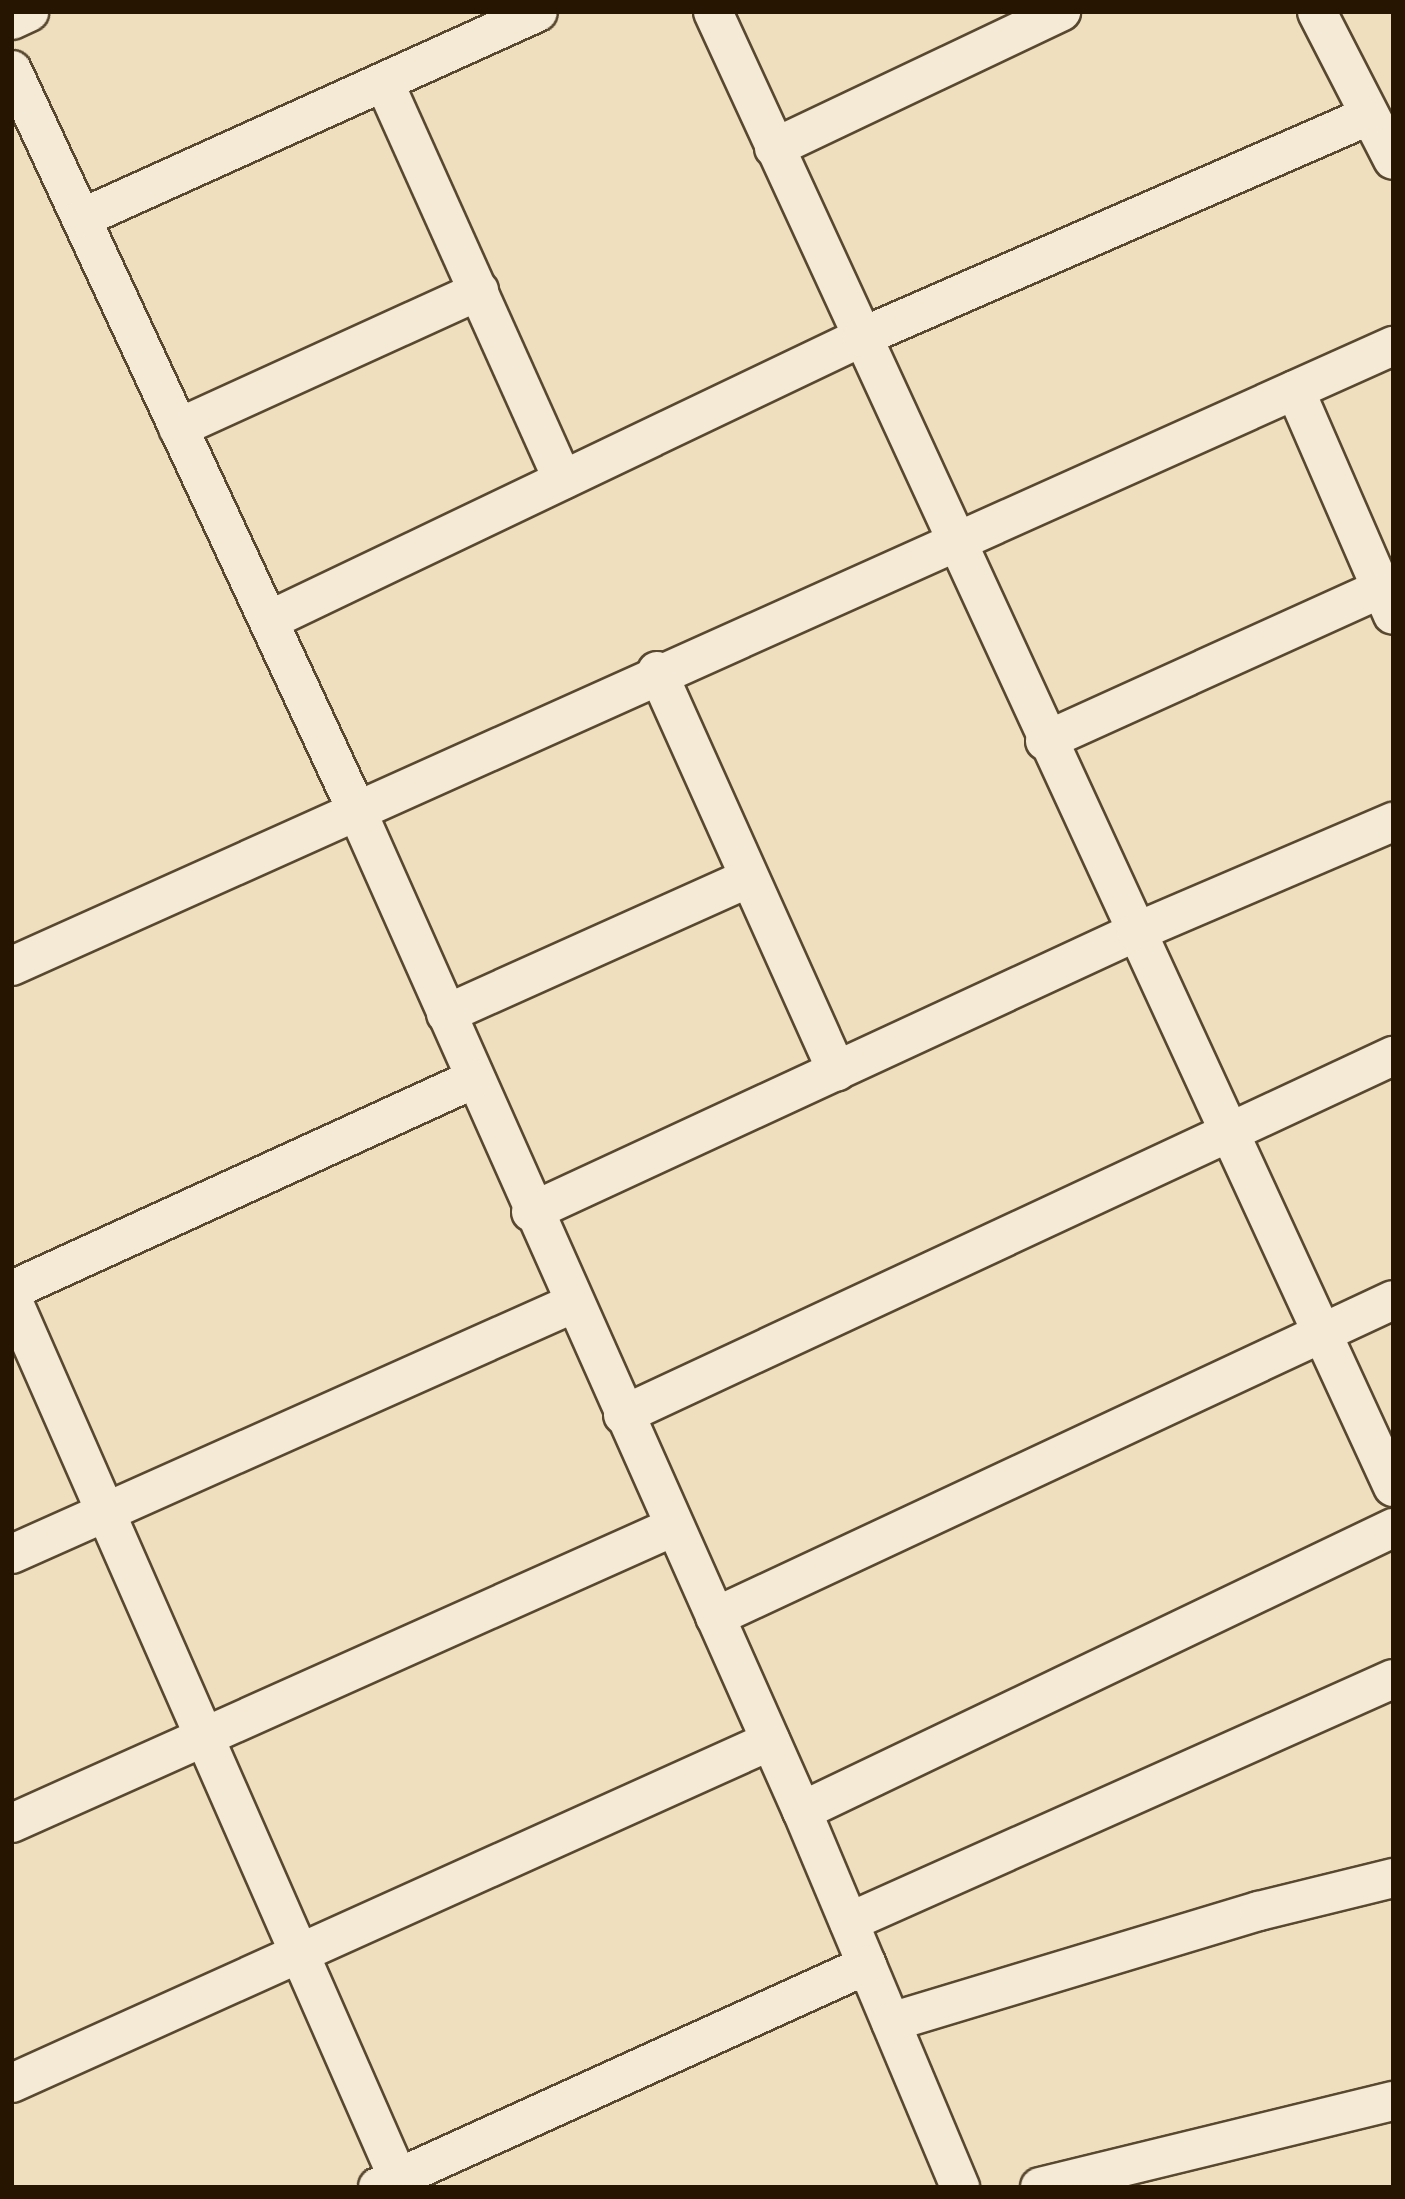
<!DOCTYPE html>
<html>
<head>
<meta charset="utf-8">
<style>
  body { margin:0 }
  #map { position:relative; width:1405px; height:2199px; overflow:hidden; background:#efdfbf; font-family:Alegreya,serif }
  div>[style] { position:absolute }
  .roads { filter:drop-shadow(2px 0 #584830) drop-shadow(-2px 0 #584830) drop-shadow(0 2px #584830) drop-shadow(0 -2px #584830) }
  .minor>* { height:38px; margin:-19px; padding:0 19px; transform-origin:19px; border-radius:19px; background:#f5ead5 }
  span { translate:-50% -50%; white-space:nowrap; text-align:center; line-height:1.15; -webkit-text-stroke:5px #f5ead5; paint-order:stroke }
  .frame { position:absolute; inset:0; border:14px solid #261500; pointer-events:none }
</style>
</head>
<body>
<div id="map">
  <div class="roads">
    <div class="minor">
      <div style="left:713px;top:12px;width:1624px;rotate:65.25deg"></div>
      <div style="left:1317px;top:12px;width:166px;rotate:62.8deg"></div>
      <div style="left:12px;top:20px;width:19px;rotate:-25deg"></div>
      <div style="left:12px;top:70px;width:815px;rotate:65.04deg"></div>
      <div style="left:356px;top:809px;width:1097px;rotate:66.01deg"></div>
      <div style="left:802px;top:1811px;width:408px;rotate:67.2deg"></div>
      <div style="left:384px;top:82px;width:436px;rotate:65.8deg"></div>
      <div style="left:774px;top:148px;width:318px;rotate:-25.4deg"></div>
      <div style="left:82px;top:218px;width:500px;rotate:-24.31deg"></div>
      <div style="left:1295px;top:390px;width:245px;rotate:66.5deg"></div>
      <div style="left:178px;top:428px;width:331px;rotate:-24.5deg"></div>
      <div style="left:270px;top:620px;width:656px;rotate:-25.55deg"></div>
      <div style="left:862px;top:337px;width:552px;rotate:-23.59deg"></div>
      <div style="left:657px;top:671px;width:439px;rotate:65.8deg"></div>
      <div style="left:1045px;top:741px;width:382px;rotate:-24.4deg"></div>
      <div style="left:12px;top:966px;width:1514px;rotate:-24.18deg"></div>
      <div style="left:446px;top:1014px;width:331px;rotate:-24.2deg"></div>
      <div style="left:531px;top:1212px;width:667px;rotate:-24.84deg"></div>
      <div style="left:1136px;top:932px;width:280px;rotate:-23.2deg"></div>
      <div style="left:12px;top:1290px;width:508px;rotate:-24.55deg"></div>
      <div style="left:12px;top:1299px;width:970px;rotate:66.29deg"></div>
      <div style="left:623px;top:1415px;width:850px;rotate:-25deg"></div>
      <div style="left:12px;top:1554px;width:613px;rotate:-24.06deg"></div>
      <div style="left:715px;top:1617px;width:748px;rotate:-25.06deg"></div>
      <div style="left:802px;top:1811px;width:655px;rotate:-25.59deg"></div>
      <div style="left:12px;top:1823px;width:724px;rotate:-24.12deg"></div>
      <div style="left:849px;top:1922px;width:596px;rotate:-24.07deg"></div>
      <div style="left:891px;top:2022px;width:384px;rotate:-16.8deg"></div>
      <div style="left:1259px;top:1911px;width:138px;rotate:-13.8deg"></div>
      <div style="left:12px;top:2083px;width:832px;rotate:-24.28deg"></div>
      <div style="left:378px;top:2187px;width:537px;rotate:-24.42deg"></div>
      <div style="left:1040px;top:2187px;width:363px;rotate:-13.7deg"></div>
    </div>
  </div>
  <div class="frame"></div>
</div>
</body>
</html>
